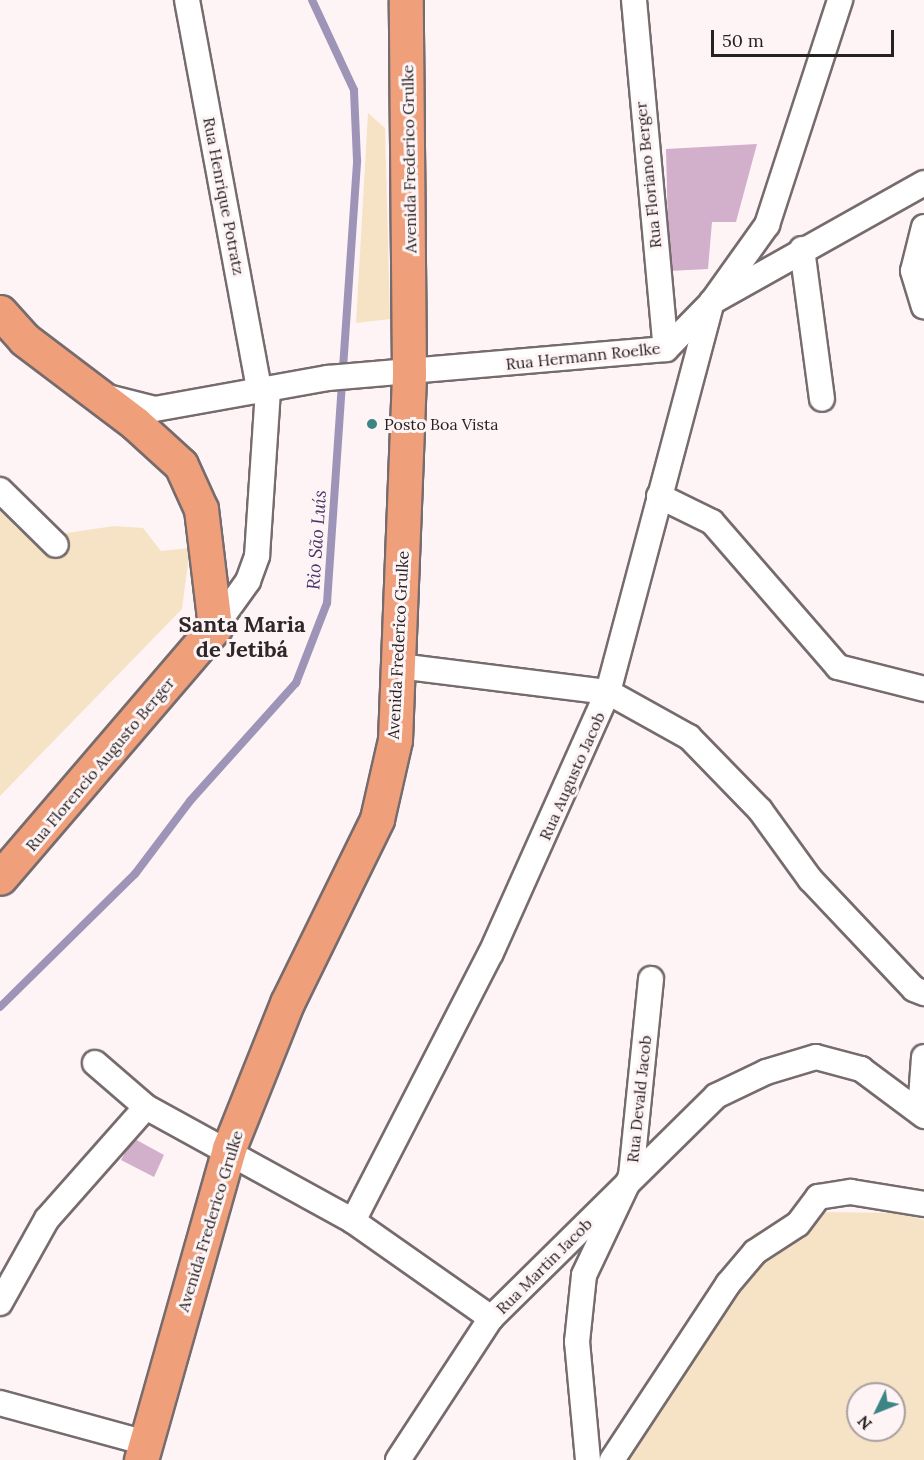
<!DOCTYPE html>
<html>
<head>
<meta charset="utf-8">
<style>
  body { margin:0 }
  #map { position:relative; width:924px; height:1460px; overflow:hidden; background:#fef4f6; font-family:Lora,serif }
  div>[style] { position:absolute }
  .green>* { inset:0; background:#f6e2c5 }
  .stream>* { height:8px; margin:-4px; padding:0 4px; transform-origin:4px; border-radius:4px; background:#9e94b8 }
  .building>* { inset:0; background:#d2b0cb }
  .roads { filter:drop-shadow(2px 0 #766b6d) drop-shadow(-2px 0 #766b6d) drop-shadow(0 2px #766b6d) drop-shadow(0 -2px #766b6d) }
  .street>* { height:24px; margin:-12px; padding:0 12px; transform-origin:12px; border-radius:12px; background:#fff }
  .primary>* { height:33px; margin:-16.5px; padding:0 16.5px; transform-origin:16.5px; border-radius:16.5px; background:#efa07a }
  .dots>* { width:16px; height:16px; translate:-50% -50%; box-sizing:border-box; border:3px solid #fef4f6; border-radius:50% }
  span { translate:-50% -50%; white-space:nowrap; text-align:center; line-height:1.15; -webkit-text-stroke:6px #fef4f6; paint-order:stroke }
  .street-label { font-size:16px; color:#262222 }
  .poi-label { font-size:16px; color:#262222 }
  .left { translate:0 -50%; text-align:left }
  .water-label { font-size:18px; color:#473667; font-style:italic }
  .district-label { font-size:22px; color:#2f2728; font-weight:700 }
  .north { position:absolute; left:846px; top:1382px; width:60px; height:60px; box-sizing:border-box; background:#fef4f6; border:2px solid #a8a0a1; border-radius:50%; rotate:227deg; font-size:16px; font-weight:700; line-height:24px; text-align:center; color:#262222 }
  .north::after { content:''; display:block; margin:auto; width:21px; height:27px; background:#3c8584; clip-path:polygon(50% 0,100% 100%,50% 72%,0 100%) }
  .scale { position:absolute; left:711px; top:30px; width:183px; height:27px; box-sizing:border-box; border:3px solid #262222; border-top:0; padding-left:8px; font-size:18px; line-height:21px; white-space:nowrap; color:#262222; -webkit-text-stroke:4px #fef4f6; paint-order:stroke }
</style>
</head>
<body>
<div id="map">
  <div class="green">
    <div style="clip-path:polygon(368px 113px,385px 128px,390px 319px,356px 323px)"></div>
    <div style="clip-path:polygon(0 474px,19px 490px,15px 527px,40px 537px,114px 526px,143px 528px,161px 551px,190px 548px,182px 609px,0 796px)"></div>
    <div style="clip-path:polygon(evenodd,818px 1212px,898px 1213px,924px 1220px,924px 1460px,596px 1460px,703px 1299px,755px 1233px,818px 1212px,858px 1394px,894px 1394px,894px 1430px,858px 1430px,858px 1394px)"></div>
  </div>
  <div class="stream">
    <div style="left:0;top:1007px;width:190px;rotate:-44.6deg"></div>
    <div style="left:135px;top:874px;width:91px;rotate:-53deg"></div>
    <div style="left:190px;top:801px;width:159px;rotate:-48.1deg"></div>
    <div style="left:296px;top:683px;width:86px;rotate:-68.8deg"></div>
    <div style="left:327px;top:603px;width:444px;rotate:-86.1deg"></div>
    <div style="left:357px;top:160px;width:70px;rotate:-92.5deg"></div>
    <div style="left:354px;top:90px;width:99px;rotate:-115deg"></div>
  </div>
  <div class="building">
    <div style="clip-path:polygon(757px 144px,736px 222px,712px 222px,708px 269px,669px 271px,666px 149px)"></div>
    <div style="clip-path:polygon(133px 1138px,164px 1155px,154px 1177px,121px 1160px)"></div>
  </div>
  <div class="roads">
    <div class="street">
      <div style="left:187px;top:0;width:399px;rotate:79.5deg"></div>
      <div style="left:634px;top:0;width:350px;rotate:84.8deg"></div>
      <div style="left:924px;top:227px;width:45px;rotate:104deg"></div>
      <div style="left:913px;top:271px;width:37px;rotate:73deg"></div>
      <div style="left:802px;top:249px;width:151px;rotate:82.4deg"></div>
      <div style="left:107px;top:397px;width:49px;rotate:14deg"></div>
      <div style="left:155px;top:409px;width:176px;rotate:-10.2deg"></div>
      <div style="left:328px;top:378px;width:339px;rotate:-4.9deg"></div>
      <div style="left:666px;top:349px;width:66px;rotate:-45.6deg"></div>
      <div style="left:712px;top:302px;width:243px;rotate:-29.3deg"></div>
      <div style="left:0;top:490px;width:78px;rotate:44.5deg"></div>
      <div style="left:659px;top:496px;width:59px;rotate:26.1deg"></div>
      <div style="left:712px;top:522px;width:192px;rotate:49deg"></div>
      <div style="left:838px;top:667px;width:89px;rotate:14.3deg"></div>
      <div style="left:215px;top:627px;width:57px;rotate:-54.3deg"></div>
      <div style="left:248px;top:581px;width:27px;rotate:-70deg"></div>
      <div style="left:257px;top:556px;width:165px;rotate:-86.2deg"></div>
      <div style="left:399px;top:666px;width:211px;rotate:7.1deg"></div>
      <div style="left:608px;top:692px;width:93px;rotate:29.1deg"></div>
      <div style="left:689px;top:737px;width:102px;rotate:45.8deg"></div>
      <div style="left:760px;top:810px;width:85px;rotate:54.1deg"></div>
      <div style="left:810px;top:879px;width:151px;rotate:46.6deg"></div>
      <div style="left:914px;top:989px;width:11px;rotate:22deg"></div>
      <div style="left:95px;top:1063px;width:67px;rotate:40.8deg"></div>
      <div style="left:146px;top:1107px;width:236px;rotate:28.8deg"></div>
      <div style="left:353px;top:1221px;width:169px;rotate:35.1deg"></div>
      <div style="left:920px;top:1112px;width:55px;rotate:-85.8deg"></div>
      <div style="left:353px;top:1221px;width:301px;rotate:-62.8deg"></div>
      <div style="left:491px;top:953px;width:286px;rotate:-65.9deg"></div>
      <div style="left:608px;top:692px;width:404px;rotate:-75.1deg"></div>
      <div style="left:712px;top:302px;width:95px;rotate:-54.5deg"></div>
      <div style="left:767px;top:225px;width:237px;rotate:-72deg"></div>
      <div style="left:0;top:1303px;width:96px;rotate:-60.8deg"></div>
      <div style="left:47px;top:1219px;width:149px;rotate:-48.5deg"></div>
      <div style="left:0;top:1403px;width:151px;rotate:15.3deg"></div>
      <div style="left:398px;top:1460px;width:170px;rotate:-56.8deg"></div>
      <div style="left:491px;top:1318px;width:316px;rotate:-44.6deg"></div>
      <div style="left:716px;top:1096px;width:55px;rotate:-25.6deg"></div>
      <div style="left:766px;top:1072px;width:52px;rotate:-16.7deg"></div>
      <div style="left:816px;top:1057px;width:47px;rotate:14.9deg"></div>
      <div style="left:861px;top:1069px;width:79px;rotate:36.7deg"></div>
      <div style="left:588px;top:1460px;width:119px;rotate:-95.3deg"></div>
      <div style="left:577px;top:1342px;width:67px;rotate:-84deg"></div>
      <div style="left:584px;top:1275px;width:110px;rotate:-64.6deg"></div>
      <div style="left:631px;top:1176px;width:198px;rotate:-84.2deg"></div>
      <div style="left:612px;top:1460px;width:211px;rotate:-56.6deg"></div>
      <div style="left:728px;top:1284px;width:42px;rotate:-49.8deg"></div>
      <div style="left:755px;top:1252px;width:51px;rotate:-33.1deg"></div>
      <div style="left:798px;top:1224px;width:34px;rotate:-53deg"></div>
      <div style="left:818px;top:1197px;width:33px;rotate:-9deg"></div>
      <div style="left:851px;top:1192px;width:74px;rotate:9.3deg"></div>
    </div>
    <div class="primary">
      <div style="left:0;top:312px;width:36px;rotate:48deg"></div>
      <div style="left:24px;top:339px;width:139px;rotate:37.1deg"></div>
      <div style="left:135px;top:423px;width:62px;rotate:42.4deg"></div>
      <div style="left:181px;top:465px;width:48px;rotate:65.6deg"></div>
      <div style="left:201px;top:509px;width:119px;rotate:83.2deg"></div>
      <div style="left:215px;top:627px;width:330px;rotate:130.6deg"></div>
      <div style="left:141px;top:1460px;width:324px;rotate:-74.2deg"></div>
      <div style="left:229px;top:1148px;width:156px;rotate:-68.2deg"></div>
      <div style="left:287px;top:1003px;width:205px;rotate:-63.9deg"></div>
      <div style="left:377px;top:819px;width:81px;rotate:-77.2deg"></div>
      <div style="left:395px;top:740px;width:366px;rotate:-87.8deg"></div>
      <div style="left:409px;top:374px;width:374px;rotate:-90.5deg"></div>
    </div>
  </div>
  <div class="dots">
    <div style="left:372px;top:424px;background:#3c8584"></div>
  </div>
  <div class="street-label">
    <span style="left:409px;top:159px;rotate:-91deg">Avenida Frederico Grulke</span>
    <span style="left:648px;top:175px;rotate:-96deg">Rua Floriano Berger</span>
    <span style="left:224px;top:196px;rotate:79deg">Rua Henrique Potratz</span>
    <span style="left:583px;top:356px;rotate:-6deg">Rua Hermann Roelke</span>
    <span style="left:398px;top:645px;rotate:-87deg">Avenida Frederico Grulke</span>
    <span style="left:100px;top:764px;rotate:-50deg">Rua Florencio Augusto Berger</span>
    <span style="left:572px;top:776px;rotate:-66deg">Rua Augusto Jacob</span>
    <span style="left:639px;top:1099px;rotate:-84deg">Rua Devald Jacob</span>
    <span style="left:210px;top:1221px;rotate:-73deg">Avenida Frederico Grulke</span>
    <span style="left:544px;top:1266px;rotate:-45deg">Rua Martin Jacob</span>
  </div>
  <div class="poi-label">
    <span class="left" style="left:384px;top:424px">Posto Boa Vista</span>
  </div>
  <div class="water-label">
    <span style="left:317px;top:540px;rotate:-86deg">Rio São Luís</span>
  </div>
  <div class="district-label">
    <span style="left:242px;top:637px">Santa Maria<br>de Jetibá</span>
  </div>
  <div class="north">N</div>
  <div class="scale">50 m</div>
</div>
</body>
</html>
